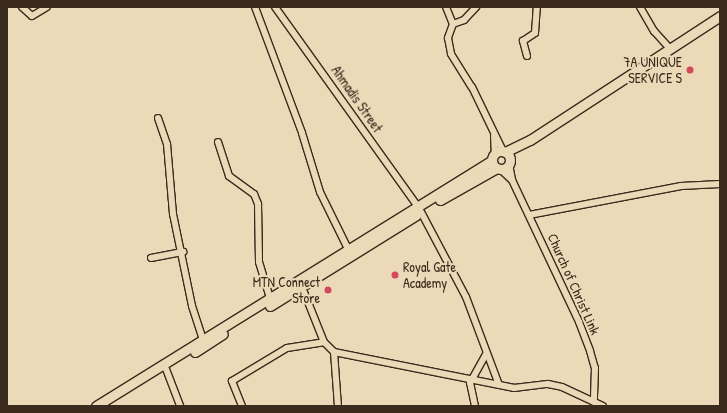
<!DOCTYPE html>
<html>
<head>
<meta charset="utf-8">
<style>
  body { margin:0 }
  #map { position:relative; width:727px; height:413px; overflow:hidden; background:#ecd9b7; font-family:"Patrick Hand",sans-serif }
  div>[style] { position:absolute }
  .roads { filter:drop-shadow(1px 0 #3b2a1e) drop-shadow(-1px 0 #3b2a1e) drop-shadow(0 1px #3b2a1e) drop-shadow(0 -1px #3b2a1e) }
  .minor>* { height:6px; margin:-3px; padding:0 3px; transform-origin:3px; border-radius:3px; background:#ecd9b7 }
  .highway>* { height:9px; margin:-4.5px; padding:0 4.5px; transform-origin:4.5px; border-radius:4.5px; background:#ecd9b7 }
  .highway>.ring { margin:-4.5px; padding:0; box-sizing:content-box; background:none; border:9px solid #ecd9b7; border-radius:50% }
  .dots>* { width:11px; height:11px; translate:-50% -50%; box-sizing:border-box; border:2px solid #ecd9b7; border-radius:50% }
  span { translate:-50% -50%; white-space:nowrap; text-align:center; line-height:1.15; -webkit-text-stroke:4px #ecd9b7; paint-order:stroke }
  .poi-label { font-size:14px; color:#3b2a1e }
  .right { translate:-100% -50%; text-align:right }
  .left { translate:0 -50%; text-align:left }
  .street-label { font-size:14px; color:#3b2a1e }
  .frame { position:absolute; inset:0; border:8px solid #3b2a1e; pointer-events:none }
</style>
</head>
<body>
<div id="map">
  <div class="roads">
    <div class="minor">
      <div style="left:22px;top:7px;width:13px;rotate:42deg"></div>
      <div style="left:32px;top:16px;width:17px;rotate:-31deg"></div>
      <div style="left:255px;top:7px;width:134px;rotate:69.5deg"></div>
      <div style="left:302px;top:133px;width:62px;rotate:73deg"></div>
      <div style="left:320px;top:192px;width:64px;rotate:63.8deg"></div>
      <div style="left:275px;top:7px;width:246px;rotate:54.4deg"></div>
      <div style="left:446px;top:7px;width:18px;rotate:68deg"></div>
      <div style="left:453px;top:24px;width:15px;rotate:110deg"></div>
      <div style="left:448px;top:38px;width:16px;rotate:79deg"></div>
      <div style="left:451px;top:54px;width:39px;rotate:58deg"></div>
      <div style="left:472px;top:87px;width:71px;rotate:64.2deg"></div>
      <div style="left:640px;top:7px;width:28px;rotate:60deg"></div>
      <div style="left:654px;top:31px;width:24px;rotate:48deg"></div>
      <div style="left:453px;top:24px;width:12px;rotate:-20deg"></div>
      <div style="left:464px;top:20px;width:18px;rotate:-47deg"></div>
      <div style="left:527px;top:56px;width:16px;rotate:-105deg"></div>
      <div style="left:523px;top:41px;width:14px;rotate:-34deg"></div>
      <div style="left:535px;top:33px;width:26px;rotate:-86deg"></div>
      <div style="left:158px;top:118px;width:28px;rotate:71deg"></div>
      <div style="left:167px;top:144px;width:70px;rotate:85.1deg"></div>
      <div style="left:173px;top:214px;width:94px;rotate:78.3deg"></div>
      <div style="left:192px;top:306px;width:35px;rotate:72deg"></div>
      <div style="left:494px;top:136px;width:18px;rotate:87deg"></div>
      <div style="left:218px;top:142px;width:36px;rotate:72deg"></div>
      <div style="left:229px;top:176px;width:31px;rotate:36deg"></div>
      <div style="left:254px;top:194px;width:11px;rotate:68deg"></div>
      <div style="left:258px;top:204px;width:58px;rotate:89deg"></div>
      <div style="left:259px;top:262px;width:39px;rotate:73deg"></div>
      <div style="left:509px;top:164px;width:16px;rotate:79deg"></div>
      <div style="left:512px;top:180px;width:157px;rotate:64.7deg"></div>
      <div style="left:579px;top:322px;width:31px;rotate:69deg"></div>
      <div style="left:590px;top:351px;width:18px;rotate:74deg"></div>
      <div style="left:595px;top:368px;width:34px;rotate:92deg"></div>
      <div style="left:499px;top:168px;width:18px;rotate:43deg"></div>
      <div style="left:421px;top:212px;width:96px;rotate:62.1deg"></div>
      <div style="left:466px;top:297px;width:94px;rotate:69.4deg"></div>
      <div style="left:529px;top:215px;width:155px;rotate:-10.8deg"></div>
      <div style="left:681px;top:186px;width:39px;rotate:-3deg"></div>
      <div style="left:151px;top:258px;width:33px;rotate:-11deg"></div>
      <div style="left:302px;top:287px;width:59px;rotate:68.2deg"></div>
      <div style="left:324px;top:342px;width:14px;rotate:45deg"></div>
      <div style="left:334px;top:352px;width:184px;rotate:11.3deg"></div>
      <div style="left:514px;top:388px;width:34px;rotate:-7deg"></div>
      <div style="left:548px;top:384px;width:14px;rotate:12deg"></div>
      <div style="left:562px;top:387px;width:45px;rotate:24.9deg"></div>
      <div style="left:334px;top:352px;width:54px;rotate:85.8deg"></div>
      <div style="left:166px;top:369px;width:40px;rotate:69deg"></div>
      <div style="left:242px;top:406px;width:27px;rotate:-112deg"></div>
      <div style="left:232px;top:381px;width:64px;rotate:-31deg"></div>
      <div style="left:287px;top:348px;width:37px;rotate:-9deg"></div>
      <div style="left:475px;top:406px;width:24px;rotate:-102deg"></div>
      <div style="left:470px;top:383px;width:33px;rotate:-61deg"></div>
    </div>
    <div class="highway">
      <div class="ring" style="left:492px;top:151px;width:9px;height:9px"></div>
      <div style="left:505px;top:152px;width:28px;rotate:-26deg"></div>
      <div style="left:530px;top:140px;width:227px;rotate:-33.1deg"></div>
      <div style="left:440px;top:200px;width:65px;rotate:-29.3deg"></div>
      <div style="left:270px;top:306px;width:172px;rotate:-31.9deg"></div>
      <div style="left:195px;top:352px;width:33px;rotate:-33deg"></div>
      <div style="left:96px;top:406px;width:466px;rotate:-31.8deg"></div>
    </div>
  </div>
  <div class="dots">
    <div style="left:690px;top:70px;background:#d1495b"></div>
    <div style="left:395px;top:275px;background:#d1495b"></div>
    <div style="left:328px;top:290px;background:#d1495b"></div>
  </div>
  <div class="poi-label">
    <span class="right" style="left:682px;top:70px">7A UNIQUE<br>SERVICE S</span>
    <span class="left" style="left:403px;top:275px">Royal Gate<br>Academy</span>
    <span class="right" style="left:320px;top:290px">MTN Connect<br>Store</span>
  </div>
  <div class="street-label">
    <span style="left:357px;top:99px;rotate:55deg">Ahmadis Street</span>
    <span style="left:574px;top:284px;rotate:66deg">Church of Christ Link</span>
  </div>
  <div class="frame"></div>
</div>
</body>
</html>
